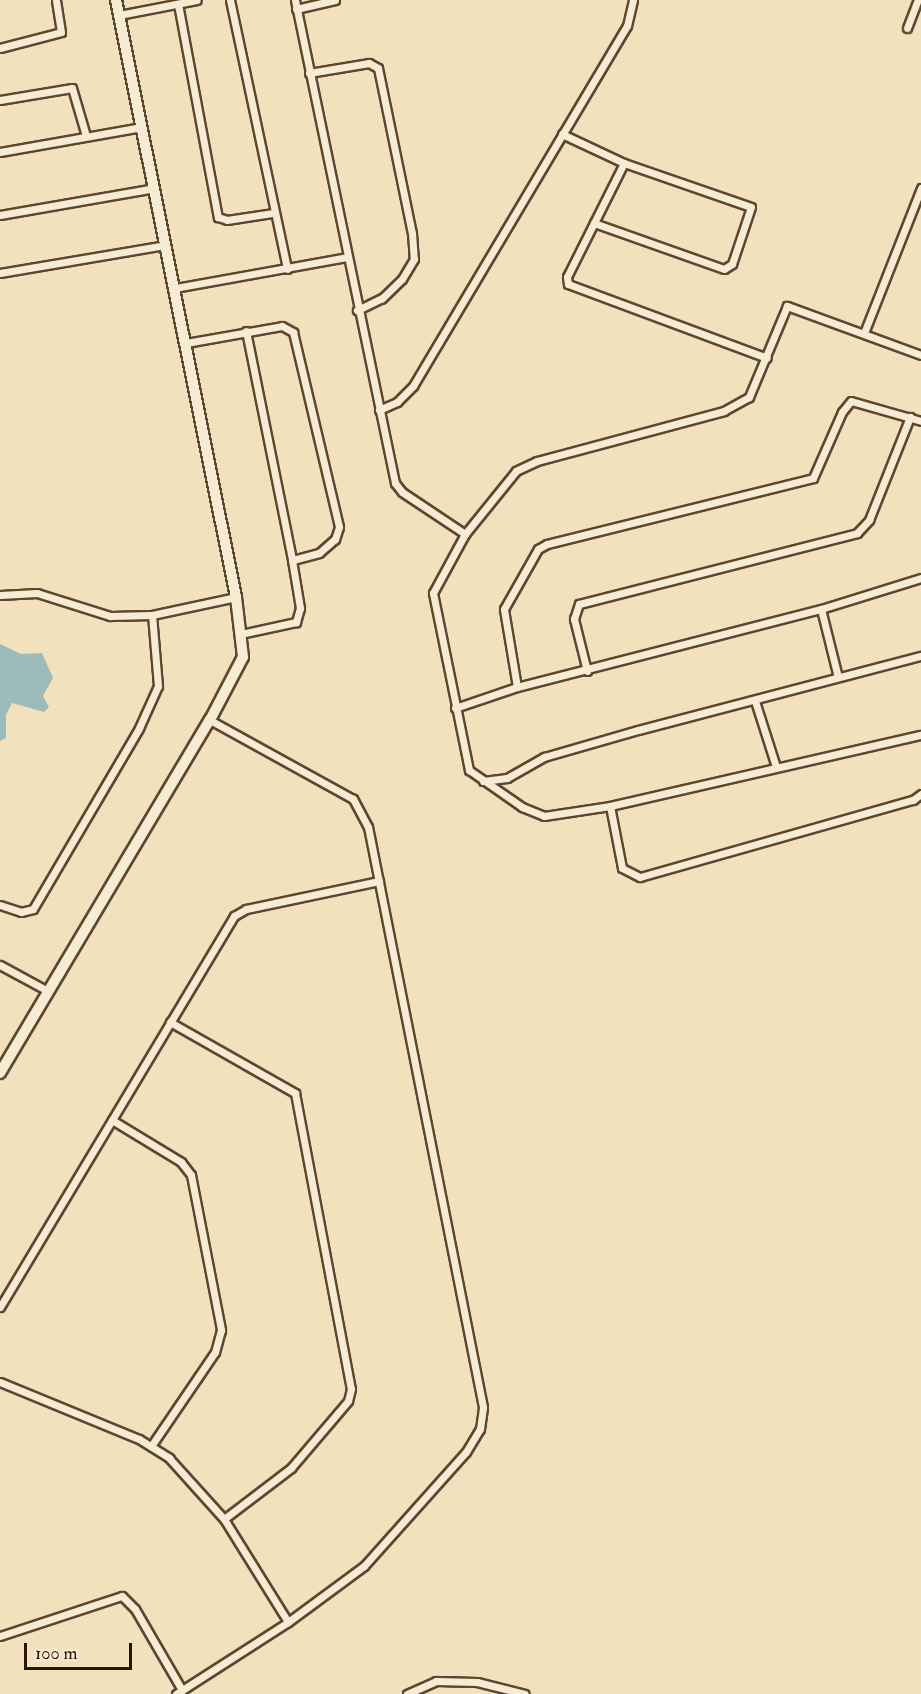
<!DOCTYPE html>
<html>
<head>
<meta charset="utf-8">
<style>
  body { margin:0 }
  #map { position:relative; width:921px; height:1694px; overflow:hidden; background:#f1e1bd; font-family:"IM FELL Double Pica",serif }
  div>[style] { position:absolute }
  .water>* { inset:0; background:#9ebbbb }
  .roads { filter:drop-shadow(2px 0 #5e462f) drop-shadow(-2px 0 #5e462f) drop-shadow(0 2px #5e462f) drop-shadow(0 -2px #5e462f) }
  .street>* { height:7px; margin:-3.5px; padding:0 3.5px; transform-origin:3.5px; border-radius:3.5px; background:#f6ecd4 }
  .secondary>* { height:10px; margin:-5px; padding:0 5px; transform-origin:5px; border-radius:5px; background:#f6ecd4 }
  span { translate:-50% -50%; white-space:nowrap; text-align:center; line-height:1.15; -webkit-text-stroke:4.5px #f6ecd4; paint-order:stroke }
  .scale { position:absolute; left:24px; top:1643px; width:108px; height:27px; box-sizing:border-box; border:3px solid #2d1200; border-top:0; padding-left:8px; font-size:18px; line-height:21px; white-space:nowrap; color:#2d1200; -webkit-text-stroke:4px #f6ecd4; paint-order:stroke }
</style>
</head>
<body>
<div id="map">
  <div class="water">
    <div style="clip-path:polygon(0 644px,21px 654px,42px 653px,53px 678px,43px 696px,49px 707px,44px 712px,12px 703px,6px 715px,6px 738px,0 741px)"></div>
  </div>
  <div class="roads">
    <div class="street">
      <div style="left:230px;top:0;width:275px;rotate:78deg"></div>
      <div style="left:295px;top:0;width:493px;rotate:78.3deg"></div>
      <div style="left:395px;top:483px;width:11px;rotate:52deg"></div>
      <div style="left:402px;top:492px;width:76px;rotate:33.7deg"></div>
      <div style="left:178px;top:4px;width:217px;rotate:79.4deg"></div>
      <div style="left:218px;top:217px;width:9px;rotate:18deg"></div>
      <div style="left:227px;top:220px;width:47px;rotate:-8.7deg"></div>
      <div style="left:296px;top:9px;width:40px;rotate:-13deg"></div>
      <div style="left:119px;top:15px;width:79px;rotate:-10.9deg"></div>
      <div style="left:907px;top:28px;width:30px;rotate:-69deg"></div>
      <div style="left:0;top:48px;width:63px;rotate:-14.7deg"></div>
      <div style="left:61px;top:32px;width:32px;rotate:-99deg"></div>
      <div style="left:309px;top:73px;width:61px;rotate:-9.5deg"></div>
      <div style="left:369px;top:63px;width:10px;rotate:29deg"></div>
      <div style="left:378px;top:68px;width:168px;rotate:78.4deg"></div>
      <div style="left:412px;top:233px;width:26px;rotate:86deg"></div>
      <div style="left:414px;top:259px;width:23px;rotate:121deg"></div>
      <div style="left:402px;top:279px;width:28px;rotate:136deg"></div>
      <div style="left:382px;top:298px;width:28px;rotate:154deg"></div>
      <div style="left:0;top:100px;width:73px;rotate:-9.5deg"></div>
      <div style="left:72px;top:88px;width:50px;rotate:73.7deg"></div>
      <div style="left:562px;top:134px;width:68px;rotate:25.1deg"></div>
      <div style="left:624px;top:163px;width:134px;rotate:19.1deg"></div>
      <div style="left:751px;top:207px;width:60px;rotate:108.4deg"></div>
      <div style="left:732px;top:264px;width:9px;rotate:148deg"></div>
      <div style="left:724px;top:269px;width:138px;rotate:-160.5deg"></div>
      <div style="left:0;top:152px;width:144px;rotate:-10deg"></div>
      <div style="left:624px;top:163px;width:127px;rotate:116.6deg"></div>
      <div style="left:567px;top:277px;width:7px;rotate:82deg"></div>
      <div style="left:568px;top:284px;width:212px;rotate:20.4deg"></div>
      <div style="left:0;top:215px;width:156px;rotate:-9.9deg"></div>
      <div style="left:0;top:273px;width:167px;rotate:-9.6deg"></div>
      <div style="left:175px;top:288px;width:175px;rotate:-10.2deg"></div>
      <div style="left:246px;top:331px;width:234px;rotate:78.6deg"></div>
      <div style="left:864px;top:333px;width:156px;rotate:-68.5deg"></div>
      <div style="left:186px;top:343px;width:97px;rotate:-10deg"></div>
      <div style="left:282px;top:326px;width:13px;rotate:29deg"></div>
      <div style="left:293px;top:332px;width:200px;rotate:76.7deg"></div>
      <div style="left:339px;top:527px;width:13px;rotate:108deg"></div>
      <div style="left:335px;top:539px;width:21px;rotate:139deg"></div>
      <div style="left:319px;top:553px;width:28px;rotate:165deg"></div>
      <div style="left:292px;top:560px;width:49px;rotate:80.5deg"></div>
      <div style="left:300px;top:608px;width:15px;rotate:106deg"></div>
      <div style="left:296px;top:622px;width:56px;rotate:167.7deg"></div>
      <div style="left:921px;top:355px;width:143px;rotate:-159.9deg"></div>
      <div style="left:787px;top:306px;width:99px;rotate:112.7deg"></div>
      <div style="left:749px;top:397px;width:29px;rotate:151deg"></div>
      <div style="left:724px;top:411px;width:194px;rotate:165deg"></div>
      <div style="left:537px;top:461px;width:23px;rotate:155deg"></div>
      <div style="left:516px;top:471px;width:81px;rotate:129deg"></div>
      <div style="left:465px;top:534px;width:67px;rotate:118.5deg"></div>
      <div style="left:433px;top:593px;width:181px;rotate:78.5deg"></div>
      <div style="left:469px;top:770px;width:65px;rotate:34.9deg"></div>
      <div style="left:522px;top:807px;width:24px;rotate:22deg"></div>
      <div style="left:544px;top:816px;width:67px;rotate:-8.6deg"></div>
      <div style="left:610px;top:806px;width:319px;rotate:-12.9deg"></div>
      <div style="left:379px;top:410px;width:20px;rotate:-24deg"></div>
      <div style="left:397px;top:402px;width:23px;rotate:-45deg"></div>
      <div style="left:413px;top:386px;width:419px;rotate:-59.3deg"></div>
      <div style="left:627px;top:26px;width:27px;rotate:-77deg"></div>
      <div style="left:0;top:595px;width:37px;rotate:-3deg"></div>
      <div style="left:37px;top:593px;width:77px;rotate:17.5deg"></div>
      <div style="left:110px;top:616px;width:42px;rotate:-1.4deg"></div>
      <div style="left:152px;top:615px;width:86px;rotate:-12.1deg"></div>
      <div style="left:821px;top:609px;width:70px;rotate:76deg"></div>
      <div style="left:587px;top:671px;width:54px;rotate:-104deg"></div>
      <div style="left:574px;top:619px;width:16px;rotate:-72deg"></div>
      <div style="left:579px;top:604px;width:287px;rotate:-14.3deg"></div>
      <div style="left:857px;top:533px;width:18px;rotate:-47deg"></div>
      <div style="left:869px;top:520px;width:111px;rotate:-68.3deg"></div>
      <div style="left:517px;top:687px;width:79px;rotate:-99.5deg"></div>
      <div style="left:504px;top:609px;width:69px;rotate:-60.5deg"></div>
      <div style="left:538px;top:549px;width:10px;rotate:-29deg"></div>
      <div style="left:547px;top:544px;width:274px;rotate:-13.9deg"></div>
      <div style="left:813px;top:478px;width:72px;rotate:-66.3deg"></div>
      <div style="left:842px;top:412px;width:14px;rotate:-51deg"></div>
      <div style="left:851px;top:401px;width:73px;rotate:15.9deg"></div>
      <div style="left:755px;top:701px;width:69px;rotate:72.3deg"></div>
      <div style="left:455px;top:708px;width:65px;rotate:-18.7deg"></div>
      <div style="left:517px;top:687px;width:314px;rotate:-14.4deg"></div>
      <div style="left:821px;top:609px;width:105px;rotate:-17.2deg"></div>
      <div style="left:483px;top:781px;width:24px;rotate:-7deg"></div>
      <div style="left:507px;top:778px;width:43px;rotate:-29.6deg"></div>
      <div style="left:544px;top:757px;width:98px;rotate:-16deg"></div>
      <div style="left:638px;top:730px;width:293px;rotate:-14.7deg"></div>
      <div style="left:610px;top:806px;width:63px;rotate:79deg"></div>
      <div style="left:622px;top:868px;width:20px;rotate:27deg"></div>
      <div style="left:640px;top:877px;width:284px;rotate:-15.8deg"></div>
      <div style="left:913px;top:800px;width:10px;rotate:-37deg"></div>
      <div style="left:0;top:905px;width:22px;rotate:18deg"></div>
      <div style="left:21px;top:912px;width:12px;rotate:-14deg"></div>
      <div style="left:33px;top:909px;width:210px;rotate:-59.6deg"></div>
      <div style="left:139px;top:728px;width:46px;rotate:-65.7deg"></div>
      <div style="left:158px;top:686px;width:71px;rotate:-94.8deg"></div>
      <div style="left:0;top:965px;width:52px;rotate:28.5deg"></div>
      <div style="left:170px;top:1022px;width:144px;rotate:29.6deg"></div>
      <div style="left:295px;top:1093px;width:301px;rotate:79.3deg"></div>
      <div style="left:351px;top:1389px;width:12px;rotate:104deg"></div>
      <div style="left:348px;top:1401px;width:88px;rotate:130.4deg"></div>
      <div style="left:291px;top:1468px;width:84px;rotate:142.7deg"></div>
      <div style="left:112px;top:1120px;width:81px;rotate:31.3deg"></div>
      <div style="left:181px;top:1162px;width:16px;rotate:52deg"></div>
      <div style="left:191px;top:1175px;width:158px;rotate:79deg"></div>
      <div style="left:221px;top:1330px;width:23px;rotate:105deg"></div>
      <div style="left:215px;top:1352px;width:114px;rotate:124.2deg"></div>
      <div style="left:0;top:1307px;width:456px;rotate:-59.1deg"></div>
      <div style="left:234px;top:916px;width:14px;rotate:-30deg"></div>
      <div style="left:246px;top:909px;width:136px;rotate:-11.9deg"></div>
      <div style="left:0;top:1382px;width:150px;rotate:22.3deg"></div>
      <div style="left:139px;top:1439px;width:36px;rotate:32deg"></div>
      <div style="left:169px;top:1458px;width:82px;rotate:48deg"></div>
      <div style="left:224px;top:1519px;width:121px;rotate:58.1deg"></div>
      <div style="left:0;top:1636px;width:128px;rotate:-18.2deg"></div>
      <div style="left:122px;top:1596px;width:18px;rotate:45deg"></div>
      <div style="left:135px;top:1609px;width:94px;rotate:59.9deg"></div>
      <div style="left:176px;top:1694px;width:133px;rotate:-32.7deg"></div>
      <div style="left:288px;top:1622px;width:94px;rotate:-36.4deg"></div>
      <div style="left:364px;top:1566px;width:153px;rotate:-48.2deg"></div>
      <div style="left:466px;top:1452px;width:27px;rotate:-59deg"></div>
      <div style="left:480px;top:1429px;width:22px;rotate:-82deg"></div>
      <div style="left:483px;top:1407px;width:591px;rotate:-101.21deg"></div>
      <div style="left:368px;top:827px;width:32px;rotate:-118deg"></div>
      <div style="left:353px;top:799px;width:163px;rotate:-151.1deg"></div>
      <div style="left:407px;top:1694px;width:32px;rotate:-24deg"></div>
      <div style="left:436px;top:1681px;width:41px;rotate:1.4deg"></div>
      <div style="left:477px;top:1682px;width:49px;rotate:14deg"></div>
    </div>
    <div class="secondary">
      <div style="left:0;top:1073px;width:411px;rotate:-59.3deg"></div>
      <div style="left:210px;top:720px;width:71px;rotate:-62.4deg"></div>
      <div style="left:243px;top:657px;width:60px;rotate:-96.7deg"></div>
      <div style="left:236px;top:597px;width:609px;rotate:-101.37deg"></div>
    </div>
  </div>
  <div class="scale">100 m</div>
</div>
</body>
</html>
